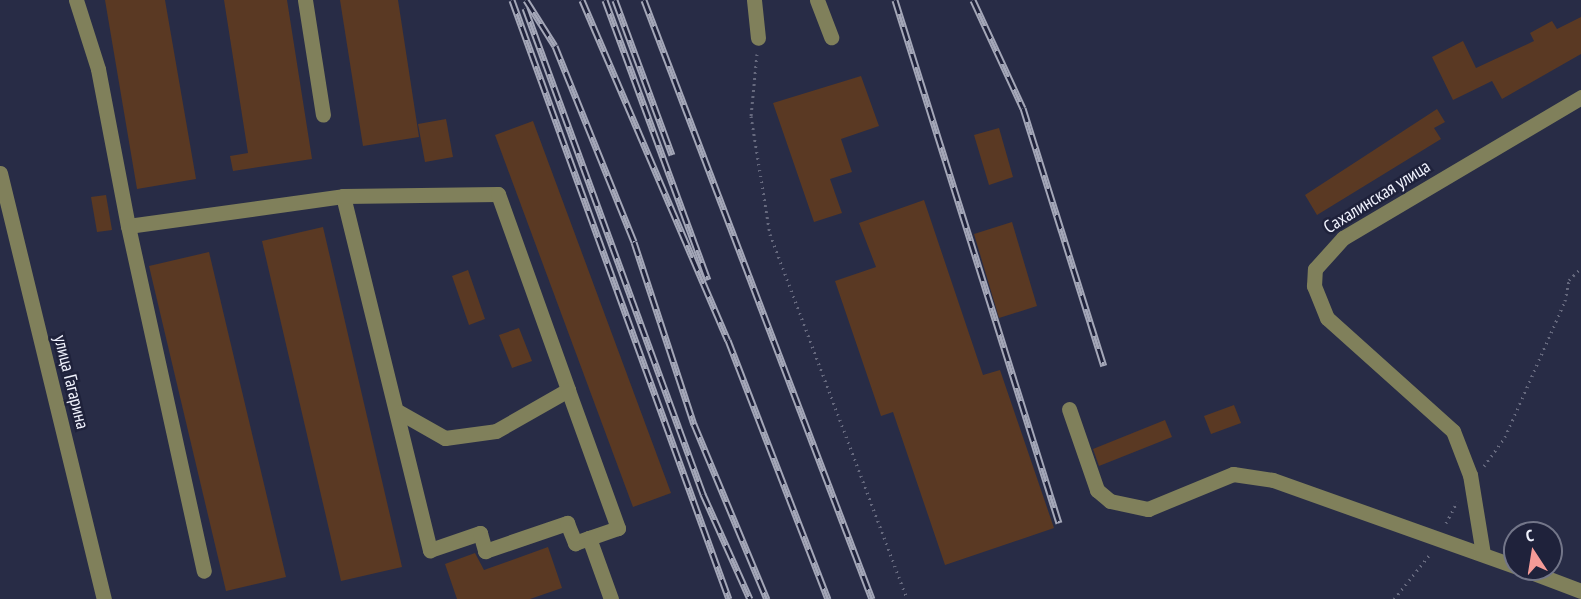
<!DOCTYPE html>
<html>
<head>
<meta charset="utf-8">
<style>
  body { margin:0 }
  #map { position:relative; width:1581px; height:599px; overflow:hidden; background:#282c46; font-family:"PT Sans Narrow",sans-serif }
  div>[style] { position:absolute }
  .building>* { inset:0; background:#5a3923 }
  .path>* { height:3px; margin-top:-1.5px; transform-origin:0; background:repeating-linear-gradient(90deg,#66697e 0 1.5px,transparent 0 6px) }
  .minor>* { height:15px; margin:-7.5px; padding:0 7.5px; transform-origin:7.5px; border-radius:7.5px; background:#80805b }
  .rail>* { height:7px; margin-top:-3.5px; transform-origin:0; background:repeating-linear-gradient(90deg,#1f223b 0 14px,#a4a7b8 0 28px); box-sizing:border-box; border-block:2px solid #a4a7b8 }
  span { translate:-50% -50%; white-space:nowrap; text-align:center; line-height:1.15; -webkit-text-stroke:5px #1f223b; paint-order:stroke }
  .street-label { font-size:18px; color:#f1f3fe }
  .north { position:absolute; left:1503px; top:521px; width:60px; height:60px; box-sizing:border-box; background:#1f223b; border:2px solid #737689; border-radius:50%; rotate:348deg; font-size:16px; font-weight:700; line-height:24px; text-align:center; color:#f1f3fe }
  .north::after { content:''; display:block; margin:auto; width:21px; height:27px; background:#f59b97; clip-path:polygon(50% 0,100% 100%,50% 72%,0 100%) }
</style>
</head>
<body>
<div id="map">
  <div class="building">
    <div style="clip-path:polygon(105px 0,165px 0,196px 179px,137px 189px)"></div>
    <div style="clip-path:polygon(224px 0,287px 0,312px 159px,233px 171px,230px 156px,248px 153px)"></div>
    <div style="clip-path:polygon(340px 0,398px 0,419px 137px,363px 146px)"></div>
    <div style="clip-path:polygon(1581px 17px,1581px 54px,1502px 99px,1492px 81px,1453px 100px,1432px 57px,1463px 41px,1476px 68px,1534px 41px,1530px 33px,1552px 21px,1557px 29px)"></div>
    <div style="clip-path:polygon(861px 76px,879px 126px,841px 139px,852px 172px,830px 179px,842px 213px,814px 222px,773px 103px)"></div>
    <div style="clip-path:polygon(1437px 109px,1445px 122px,1434px 128px,1441px 139px,1317px 215px,1305px 195px)"></div>
    <div style="clip-path:polygon(446px 119px,453px 157px,425px 162px,418px 124px)"></div>
    <div style="clip-path:polygon(533px 121px,671px 493px,633px 507px,495px 135px)"></div>
    <div style="clip-path:polygon(999px 128px,1013px 177px,989px 185px,974px 135px)"></div>
    <div style="clip-path:polygon(106px 195px,112px 230px,97px 232px,91px 197px)"></div>
    <div style="clip-path:polygon(924px 200px,983px 375px,1000px 370px,1054px 528px,945px 565px,893px 412px,881px 416px,835px 281px,876px 267px,859px 223px)"></div>
    <div style="clip-path:polygon(1012px 222px,1037px 306px,999px 318px,974px 234px)"></div>
    <div style="clip-path:polygon(323px 227px,402px 567px,341px 581px,262px 241px)"></div>
    <div style="clip-path:polygon(209px 252px,286px 577px,226px 591px,149px 266px)"></div>
    <div style="clip-path:polygon(468px 270px,485px 319px,469px 325px,452px 276px)"></div>
    <div style="clip-path:polygon(519px 328px,532px 361px,512px 368px,499px 335px)"></div>
    <div style="clip-path:polygon(1234px 405px,1241px 423px,1211px 434px,1204px 416px)"></div>
    <div style="clip-path:polygon(1165px 420px,1172px 437px,1099px 466px,1093px 449px)"></div>
    <div style="clip-path:polygon(548px 547px,562px 588px,530px 599px,457px 599px,445px 564px,475px 553px,484px 570px)"></div>
  </div>
  <div class="path">
    <div style="left:757px;top:54px;width:62px;rotate:95.5deg"></div>
    <div style="left:751px;top:116px;width:120px;rotate:80.9deg"></div>
    <div style="left:770px;top:234px;width:390px;rotate:69.4deg"></div>
    <div style="left:1484px;top:466px;width:36px;rotate:-54deg"></div>
    <div style="left:1505px;top:437px;width:149px;rotate:-66.2deg"></div>
    <div style="left:1565px;top:301px;width:21px;rotate:-79deg"></div>
    <div style="left:1569px;top:280px;width:17px;rotate:-45deg"></div>
    <div style="left:1446px;top:523px;width:24px;rotate:-62deg"></div>
    <div style="left:1394px;top:599px;width:59px;rotate:-51.2deg"></div>
  </div>
  <div class="minor">
    <div style="left:76px;top:0;width:72px;rotate:72.3deg"></div>
    <div style="left:98px;top:69px;width:160px;rotate:79.2deg"></div>
    <div style="left:128px;top:226px;width:217px;rotate:-7.9deg"></div>
    <div style="left:343px;top:196px;width:365px;rotate:76.2deg"></div>
    <div style="left:430px;top:550px;width:53px;rotate:-18.8deg"></div>
    <div style="left:480px;top:533px;width:19px;rotate:74deg"></div>
    <div style="left:485px;top:551px;width:87px;rotate:-18.9deg"></div>
    <div style="left:567px;top:523px;width:22px;rotate:68deg"></div>
    <div style="left:575px;top:543px;width:15px;rotate:-20deg"></div>
    <div style="left:305px;top:0;width:116px;rotate:81.1deg"></div>
    <div style="left:754px;top:0;width:38px;rotate:84deg"></div>
    <div style="left:817px;top:0;width:40px;rotate:69deg"></div>
    <div style="left:0;top:173px;width:439px;rotate:76.3deg"></div>
    <div style="left:343px;top:196px;width:155px;rotate:-0.7deg"></div>
    <div style="left:498px;top:194px;width:208px;rotate:70.3deg"></div>
    <div style="left:128px;top:226px;width:353px;rotate:77.6deg"></div>
    <div style="left:1069px;top:409px;width:86px;rotate:70.9deg"></div>
    <div style="left:1097px;top:490px;width:17px;rotate:40deg"></div>
    <div style="left:1110px;top:501px;width:39px;rotate:12deg"></div>
    <div style="left:1148px;top:509px;width:92px;rotate:-22.4deg"></div>
    <div style="left:1233px;top:474px;width:40px;rotate:8.5deg"></div>
    <div style="left:1273px;top:480px;width:257px;rotate:19.6deg"></div>
    <div style="left:399px;top:412px;width:53px;rotate:29.5deg"></div>
    <div style="left:445px;top:438px;width:51px;rotate:-7.8deg"></div>
    <div style="left:496px;top:431px;width:83px;rotate:-29.7deg"></div>
    <div style="left:568px;top:390px;width:147px;rotate:70.1deg"></div>
    <div style="left:618px;top:528px;width:31px;rotate:161deg"></div>
    <div style="left:589px;top:538px;width:65px;rotate:70.2deg"></div>
    <div style="left:1483px;top:554px;width:80px;rotate:-99.3deg"></div>
    <div style="left:1470px;top:475px;width:47px;rotate:-111.1deg"></div>
    <div style="left:1453px;top:431px;width:169px;rotate:-138.1deg"></div>
    <div style="left:1327px;top:318px;width:35px;rotate:-112deg"></div>
    <div style="left:1314px;top:286px;width:17px;rotate:-87deg"></div>
    <div style="left:1315px;top:269px;width:42px;rotate:-47.9deg"></div>
    <div style="left:1343px;top:238px;width:277px;rotate:-30.6deg"></div>
    <div style="left:1523px;top:569px;width:62px;rotate:20.8deg"></div>
  </div>
  <div class="rail">
    <div style="left:512px;top:0;width:637px;rotate:70.09deg"></div>
    <div style="left:526px;top:0;width:54px;rotate:57.8deg"></div>
    <div style="left:555px;top:46px;width:211px;rotate:68deg"></div>
    <div style="left:634px;top:242px;width:192px;rotate:71.8deg"></div>
    <div style="left:694px;top:424px;width:190px;rotate:67.4deg"></div>
    <div style="left:582px;top:0;width:370px;rotate:66.8deg"></div>
    <div style="left:728px;top:340px;width:278px;rotate:68.9deg"></div>
    <div style="left:605px;top:0;width:298px;rotate:69.8deg"></div>
    <div style="left:615px;top:0;width:165px;rotate:69.8deg"></div>
    <div style="left:644px;top:0;width:641px;rotate:69.16deg"></div>
    <div style="left:895px;top:0;width:548px;rotate:72.59deg"></div>
    <div style="left:973px;top:0;width:119px;rotate:65.2deg"></div>
    <div style="left:1023px;top:108px;width:270px;rotate:72.6deg"></div>
    <div style="left:525px;top:8px;width:518px;rotate:69.88deg"></div>
    <div style="left:703px;top:494px;width:115px;rotate:65.9deg"></div>
  </div>
  <div class="street-label">
    <span style="left:1377px;top:197px;rotate:-32deg">Сахалинская улица</span>
    <span style="left:71px;top:382px;rotate:76deg">улица Гагарина</span>
  </div>
  <div class="north">С</div>
</div>
</body>
</html>
